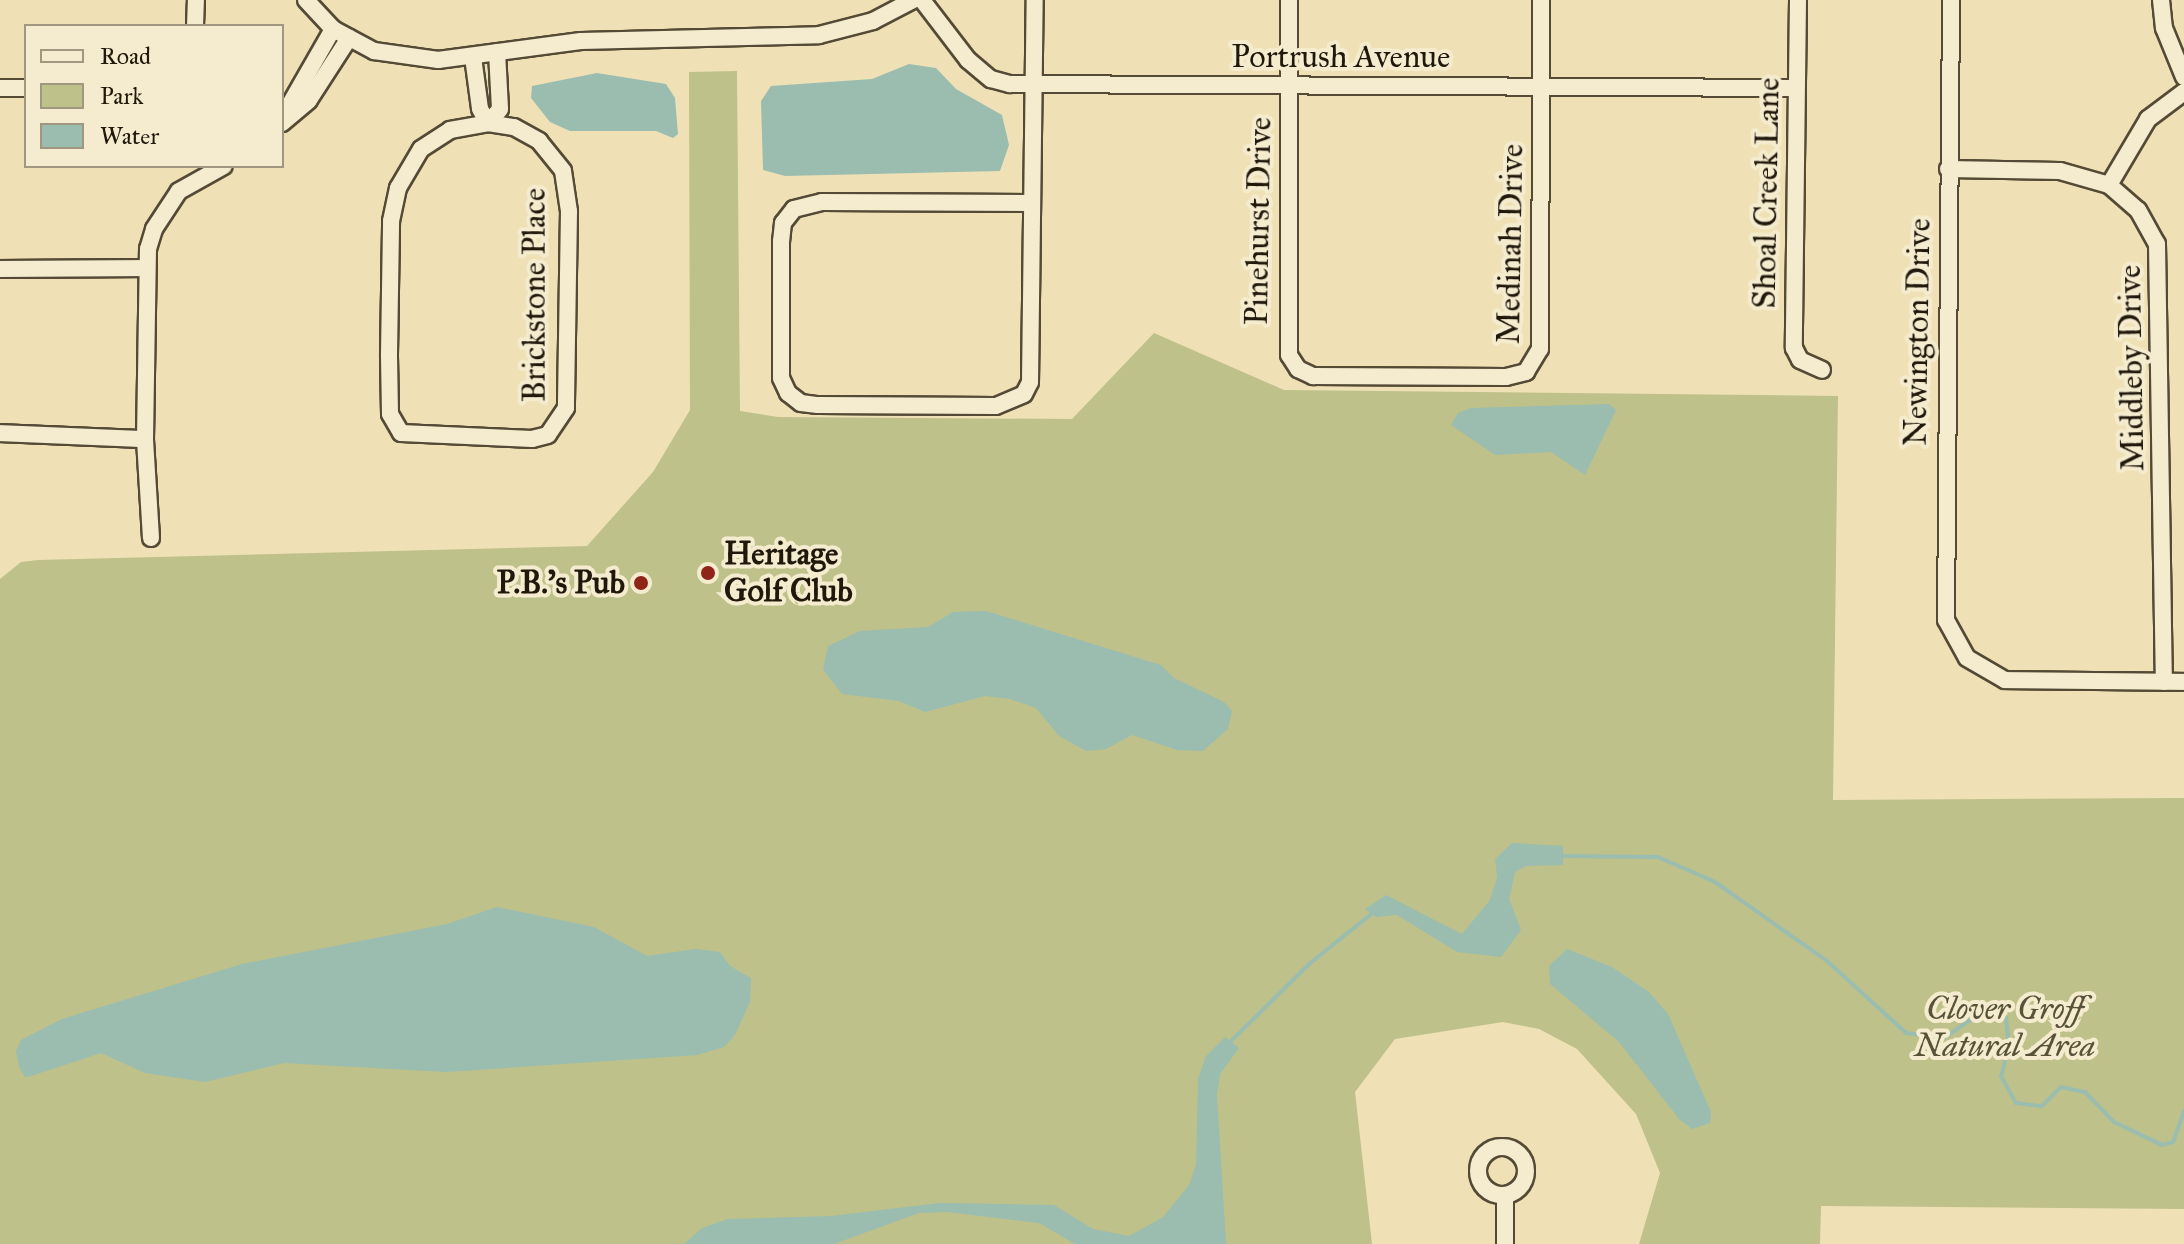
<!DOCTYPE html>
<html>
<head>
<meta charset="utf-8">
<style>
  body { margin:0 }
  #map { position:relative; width:2184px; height:1244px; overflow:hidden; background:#efe1b5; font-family:"IM FELL Great Primer",serif }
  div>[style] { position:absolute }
  .green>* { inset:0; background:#bec18a }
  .water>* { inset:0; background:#9abdb0 }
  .stream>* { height:4px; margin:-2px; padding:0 2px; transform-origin:2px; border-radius:2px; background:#9abdb0 }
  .roads { filter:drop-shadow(2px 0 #544a36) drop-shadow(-2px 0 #544a36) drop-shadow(0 2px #544a36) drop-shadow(0 -2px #544a36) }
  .minor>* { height:16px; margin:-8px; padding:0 8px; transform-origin:8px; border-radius:8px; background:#f5eccf }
  .minor>.ring { margin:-8px; padding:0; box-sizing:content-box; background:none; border:16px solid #f5eccf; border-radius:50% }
  .dots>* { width:22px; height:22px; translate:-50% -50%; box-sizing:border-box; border:4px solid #f5eccf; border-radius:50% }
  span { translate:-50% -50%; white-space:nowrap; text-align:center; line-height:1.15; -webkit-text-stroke:8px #f5eccf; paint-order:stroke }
  .street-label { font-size:32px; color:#21180c }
  .poi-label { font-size:32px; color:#21180c; font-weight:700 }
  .left { translate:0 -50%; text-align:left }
  .right { translate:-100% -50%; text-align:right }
  .park-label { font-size:32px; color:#585338; font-style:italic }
  .legend { position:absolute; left:24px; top:24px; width:260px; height:144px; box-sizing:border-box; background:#f5eccf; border:2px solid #a09781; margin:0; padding:10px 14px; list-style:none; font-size:24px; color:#21180c }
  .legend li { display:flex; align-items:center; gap:16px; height:40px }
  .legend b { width:40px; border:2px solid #a09781 }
</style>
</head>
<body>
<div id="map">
  <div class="green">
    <div style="clip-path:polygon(737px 71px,740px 411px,778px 417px,1072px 419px,1154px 333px,1284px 390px,1838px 396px,1833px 800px,2184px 798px,2184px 1209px,1821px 1206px,1820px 1244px,1639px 1244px,1660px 1173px,1636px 1114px,1577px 1049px,1539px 1029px,1503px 1022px,1395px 1039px,1355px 1092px,1372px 1244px,0 1244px,0 579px,21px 562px,38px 560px,587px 546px,653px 472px,690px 410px,689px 72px)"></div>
  </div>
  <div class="water">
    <div style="clip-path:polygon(909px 64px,936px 68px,956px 89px,1002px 115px,1009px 145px,1000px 171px,785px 176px,763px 170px,761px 101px,771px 86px,872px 79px)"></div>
    <div style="clip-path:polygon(597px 73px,666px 84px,675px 98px,678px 134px,673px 138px,656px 131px,570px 131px,550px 122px,531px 98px,532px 86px)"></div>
    <div style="clip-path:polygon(1609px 404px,1616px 410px,1585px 475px,1551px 452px,1495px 455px,1451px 425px,1458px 413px,1471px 408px)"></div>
    <div style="clip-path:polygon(986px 611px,1161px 665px,1174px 678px,1224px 702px,1232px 711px,1228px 729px,1203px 751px,1177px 750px,1132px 735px,1106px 749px,1086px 751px,1059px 736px,1036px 708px,1010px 699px,985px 696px,925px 712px,899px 701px,842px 694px,823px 670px,828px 646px,860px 631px,928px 627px,953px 612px)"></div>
    <div style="clip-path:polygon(1512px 843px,1563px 846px,1563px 865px,1526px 866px,1515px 872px,1509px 899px,1521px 930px,1501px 957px,1457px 952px,1397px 915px,1376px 917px,1365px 909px,1386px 895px,1462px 934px,1490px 900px,1497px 877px,1495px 859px)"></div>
    <div style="clip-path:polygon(497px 907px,594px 927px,647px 956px,696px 949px,720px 952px,730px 966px,751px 978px,750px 1002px,735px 1035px,724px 1047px,697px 1055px,446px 1072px,284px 1063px,205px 1082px,145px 1073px,101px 1053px,31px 1076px,25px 1077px,19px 1067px,16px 1051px,21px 1040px,62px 1019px,242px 964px,447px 924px)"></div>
    <div style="clip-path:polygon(1567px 949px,1612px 967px,1649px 992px,1668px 1014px,1711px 1112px,1710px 1123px,1692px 1129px,1679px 1119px,1619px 1042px,1550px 984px,1549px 966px)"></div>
    <div style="clip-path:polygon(1225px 1037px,1239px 1048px,1220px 1074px,1217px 1095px,1226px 1244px,1075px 1244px,1039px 1223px,947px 1212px,919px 1213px,834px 1244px,684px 1244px,702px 1228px,728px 1219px,831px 1216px,939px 1203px,1054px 1205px,1093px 1229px,1129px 1236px,1163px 1217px,1189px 1185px,1196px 1165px,1198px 1079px,1206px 1056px)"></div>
  </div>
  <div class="stream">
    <div style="left:1559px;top:856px;width:99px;rotate:0.6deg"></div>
    <div style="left:1658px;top:857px;width:62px;rotate:23.7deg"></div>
    <div style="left:1715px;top:882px;width:137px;rotate:35.2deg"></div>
    <div style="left:1827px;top:961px;width:107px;rotate:42.3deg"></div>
    <div style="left:1906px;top:1033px;width:38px;rotate:7deg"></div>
    <div style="left:1944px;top:1038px;width:55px;rotate:-34.6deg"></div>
    <div style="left:1989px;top:1007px;width:20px;rotate:33deg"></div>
    <div style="left:2006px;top:1018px;width:27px;rotate:84deg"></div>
    <div style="left:2009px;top:1045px;width:32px;rotate:104deg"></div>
    <div style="left:2001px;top:1076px;width:31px;rotate:61deg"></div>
    <div style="left:2016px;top:1103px;width:26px;rotate:7deg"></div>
    <div style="left:2042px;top:1106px;width:27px;rotate:-45deg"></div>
    <div style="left:2061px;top:1087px;width:25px;rotate:12deg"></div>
    <div style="left:2085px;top:1092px;width:42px;rotate:46deg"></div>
    <div style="left:2114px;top:1122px;width:53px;rotate:25.6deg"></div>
    <div style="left:2162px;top:1145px;width:11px;rotate:-15deg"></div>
    <div style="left:2173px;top:1142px;width:33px;rotate:-70deg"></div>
    <div style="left:1227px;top:1045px;width:115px;rotate:-44.6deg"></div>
    <div style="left:1309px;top:964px;width:83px;rotate:-38.7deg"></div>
  </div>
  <div class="roads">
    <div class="minor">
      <div style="left:306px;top:0;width:40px;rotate:47deg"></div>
      <div style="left:333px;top:29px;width:47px;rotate:28.2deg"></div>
      <div style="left:374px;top:51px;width:65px;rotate:8deg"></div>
      <div style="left:438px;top:60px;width:144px;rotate:-7.6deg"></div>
      <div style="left:581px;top:41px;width:238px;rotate:-1.4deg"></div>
      <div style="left:819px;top:35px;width:56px;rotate:-14.5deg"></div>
      <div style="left:873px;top:21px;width:45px;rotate:-27.7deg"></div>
      <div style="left:922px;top:0;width:76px;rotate:52.5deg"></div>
      <div style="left:968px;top:60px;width:30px;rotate:40deg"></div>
      <div style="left:991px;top:79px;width:20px;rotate:15deg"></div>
      <div style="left:1010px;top:84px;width:786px;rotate:0.29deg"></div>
      <div style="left:1289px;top:0;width:355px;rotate:90deg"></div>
      <div style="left:1289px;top:355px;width:17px;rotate:57deg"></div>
      <div style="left:1298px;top:369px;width:17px;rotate:25deg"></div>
      <div style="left:1313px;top:376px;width:193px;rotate:0.3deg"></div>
      <div style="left:1506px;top:377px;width:21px;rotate:-14deg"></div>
      <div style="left:1526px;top:372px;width:27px;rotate:-59deg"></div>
      <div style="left:1540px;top:349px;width:349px;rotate:-89.8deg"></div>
      <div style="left:1798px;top:0;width:348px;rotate:90.7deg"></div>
      <div style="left:1794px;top:348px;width:13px;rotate:63deg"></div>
      <div style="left:1800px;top:360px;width:24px;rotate:24deg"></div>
      <div style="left:1951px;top:0;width:620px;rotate:90.46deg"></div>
      <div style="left:1946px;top:620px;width:43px;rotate:61.1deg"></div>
      <div style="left:1967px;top:658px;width:44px;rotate:30.1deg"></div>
      <div style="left:2005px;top:680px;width:179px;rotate:0.6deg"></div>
      <div style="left:2161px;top:0;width:28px;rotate:84deg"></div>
      <div style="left:2164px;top:28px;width:53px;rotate:67.8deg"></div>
      <div style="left:195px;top:26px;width:26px;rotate:-88deg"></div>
      <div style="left:473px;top:57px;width:52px;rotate:82.3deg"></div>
      <div style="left:480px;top:109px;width:16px;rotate:60deg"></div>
      <div style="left:0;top:88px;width:26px"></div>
      <div style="left:282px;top:118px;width:103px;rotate:-60.2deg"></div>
      <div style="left:282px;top:123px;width:35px;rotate:-40deg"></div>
      <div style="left:309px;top:100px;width:74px;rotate:-57.2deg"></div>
      <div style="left:488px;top:123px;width:26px;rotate:9deg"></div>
      <div style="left:514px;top:127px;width:29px;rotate:29deg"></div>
      <div style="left:539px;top:141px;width:38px;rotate:51deg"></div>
      <div style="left:563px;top:171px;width:40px;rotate:81.5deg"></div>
      <div style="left:569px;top:211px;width:197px;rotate:90.9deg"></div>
      <div style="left:566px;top:408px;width:32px;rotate:124deg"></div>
      <div style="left:548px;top:435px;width:16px;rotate:166deg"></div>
      <div style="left:532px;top:439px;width:131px;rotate:-177.4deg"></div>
      <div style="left:401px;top:433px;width:22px;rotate:-120deg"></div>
      <div style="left:390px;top:414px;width:60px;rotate:-91deg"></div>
      <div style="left:389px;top:354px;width:133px;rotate:-89.1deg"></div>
      <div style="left:391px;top:221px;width:34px;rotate:-78deg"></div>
      <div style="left:398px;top:188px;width:45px;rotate:-59.5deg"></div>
      <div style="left:421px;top:149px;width:35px;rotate:-33deg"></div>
      <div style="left:450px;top:130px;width:39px;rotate:-10deg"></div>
      <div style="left:488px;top:123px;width:18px;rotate:-49deg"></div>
      <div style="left:500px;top:109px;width:57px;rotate:-93deg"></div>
      <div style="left:1948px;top:169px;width:112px;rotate:1deg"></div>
      <div style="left:2060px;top:171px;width:51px;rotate:15.9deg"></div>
      <div style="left:2109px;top:185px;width:38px;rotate:41deg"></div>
      <div style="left:2138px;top:210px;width:39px;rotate:61deg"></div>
      <div style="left:2157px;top:244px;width:438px;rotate:89.1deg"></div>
      <div style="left:2109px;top:185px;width:77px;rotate:-59.4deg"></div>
      <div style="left:2148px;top:119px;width:45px;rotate:-36.9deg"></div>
      <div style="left:1030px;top:203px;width:208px;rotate:-179.7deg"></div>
      <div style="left:822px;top:202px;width:29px;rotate:166deg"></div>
      <div style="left:794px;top:209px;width:18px;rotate:128deg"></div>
      <div style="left:783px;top:223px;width:18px;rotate:96deg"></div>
      <div style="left:781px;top:241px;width:137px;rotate:90deg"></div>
      <div style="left:781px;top:378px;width:17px;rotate:65deg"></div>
      <div style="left:788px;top:393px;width:16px;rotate:38deg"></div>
      <div style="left:801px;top:403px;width:17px;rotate:7deg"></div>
      <div style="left:818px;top:405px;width:178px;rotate:0.3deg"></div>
      <div style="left:996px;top:406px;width:30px;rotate:-23deg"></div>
      <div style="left:1024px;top:394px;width:13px;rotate:-63deg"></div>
      <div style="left:1030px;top:382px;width:382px;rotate:-89.3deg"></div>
      <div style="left:0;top:269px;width:145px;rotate:-0.4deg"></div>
      <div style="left:0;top:433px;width:145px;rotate:2.4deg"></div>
      <div style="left:151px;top:538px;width:99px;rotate:-93.5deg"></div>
      <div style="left:145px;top:439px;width:190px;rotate:-89.1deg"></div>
      <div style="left:148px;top:249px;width:21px;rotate:-73deg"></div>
      <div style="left:154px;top:229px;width:45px;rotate:-56.7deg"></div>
      <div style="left:179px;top:191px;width:51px;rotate:-29.1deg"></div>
      <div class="ring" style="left:1478px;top:1147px;width:32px;height:32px"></div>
      <div style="left:1505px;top:1244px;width:49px;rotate:-90deg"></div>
    </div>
  </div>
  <div class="dots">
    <div style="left:708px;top:573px;background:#8f2418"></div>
    <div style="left:641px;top:583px;background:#8f2418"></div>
  </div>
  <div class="street-label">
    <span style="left:1341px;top:57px">Portrush Avenue</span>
    <span style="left:1767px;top:193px;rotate:-89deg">Shoal Creek Lane</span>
    <span style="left:1259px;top:221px;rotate:-89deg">Pinehurst Drive</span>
    <span style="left:1511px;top:244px;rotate:-89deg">Medinah Drive</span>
    <span style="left:535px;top:295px;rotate:-90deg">Brickstone Place</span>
    <span style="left:1918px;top:332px;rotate:-89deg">Newington Drive</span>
    <span style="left:2132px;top:368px;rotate:-91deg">Middleby Drive</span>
  </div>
  <div class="poi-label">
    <span class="left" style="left:724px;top:573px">Heritage<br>Golf Club</span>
    <span class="right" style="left:625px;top:583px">P.B.'s Pub</span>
  </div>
  <div class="park-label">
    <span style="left:2005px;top:1028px">Clover Groff<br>Natural Area</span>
  </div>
  <ul class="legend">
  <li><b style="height:10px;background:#f5eccf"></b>Road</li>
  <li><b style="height:22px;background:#bec18a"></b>Park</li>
  <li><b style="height:22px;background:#9abdb0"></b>Water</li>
  </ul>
</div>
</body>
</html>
